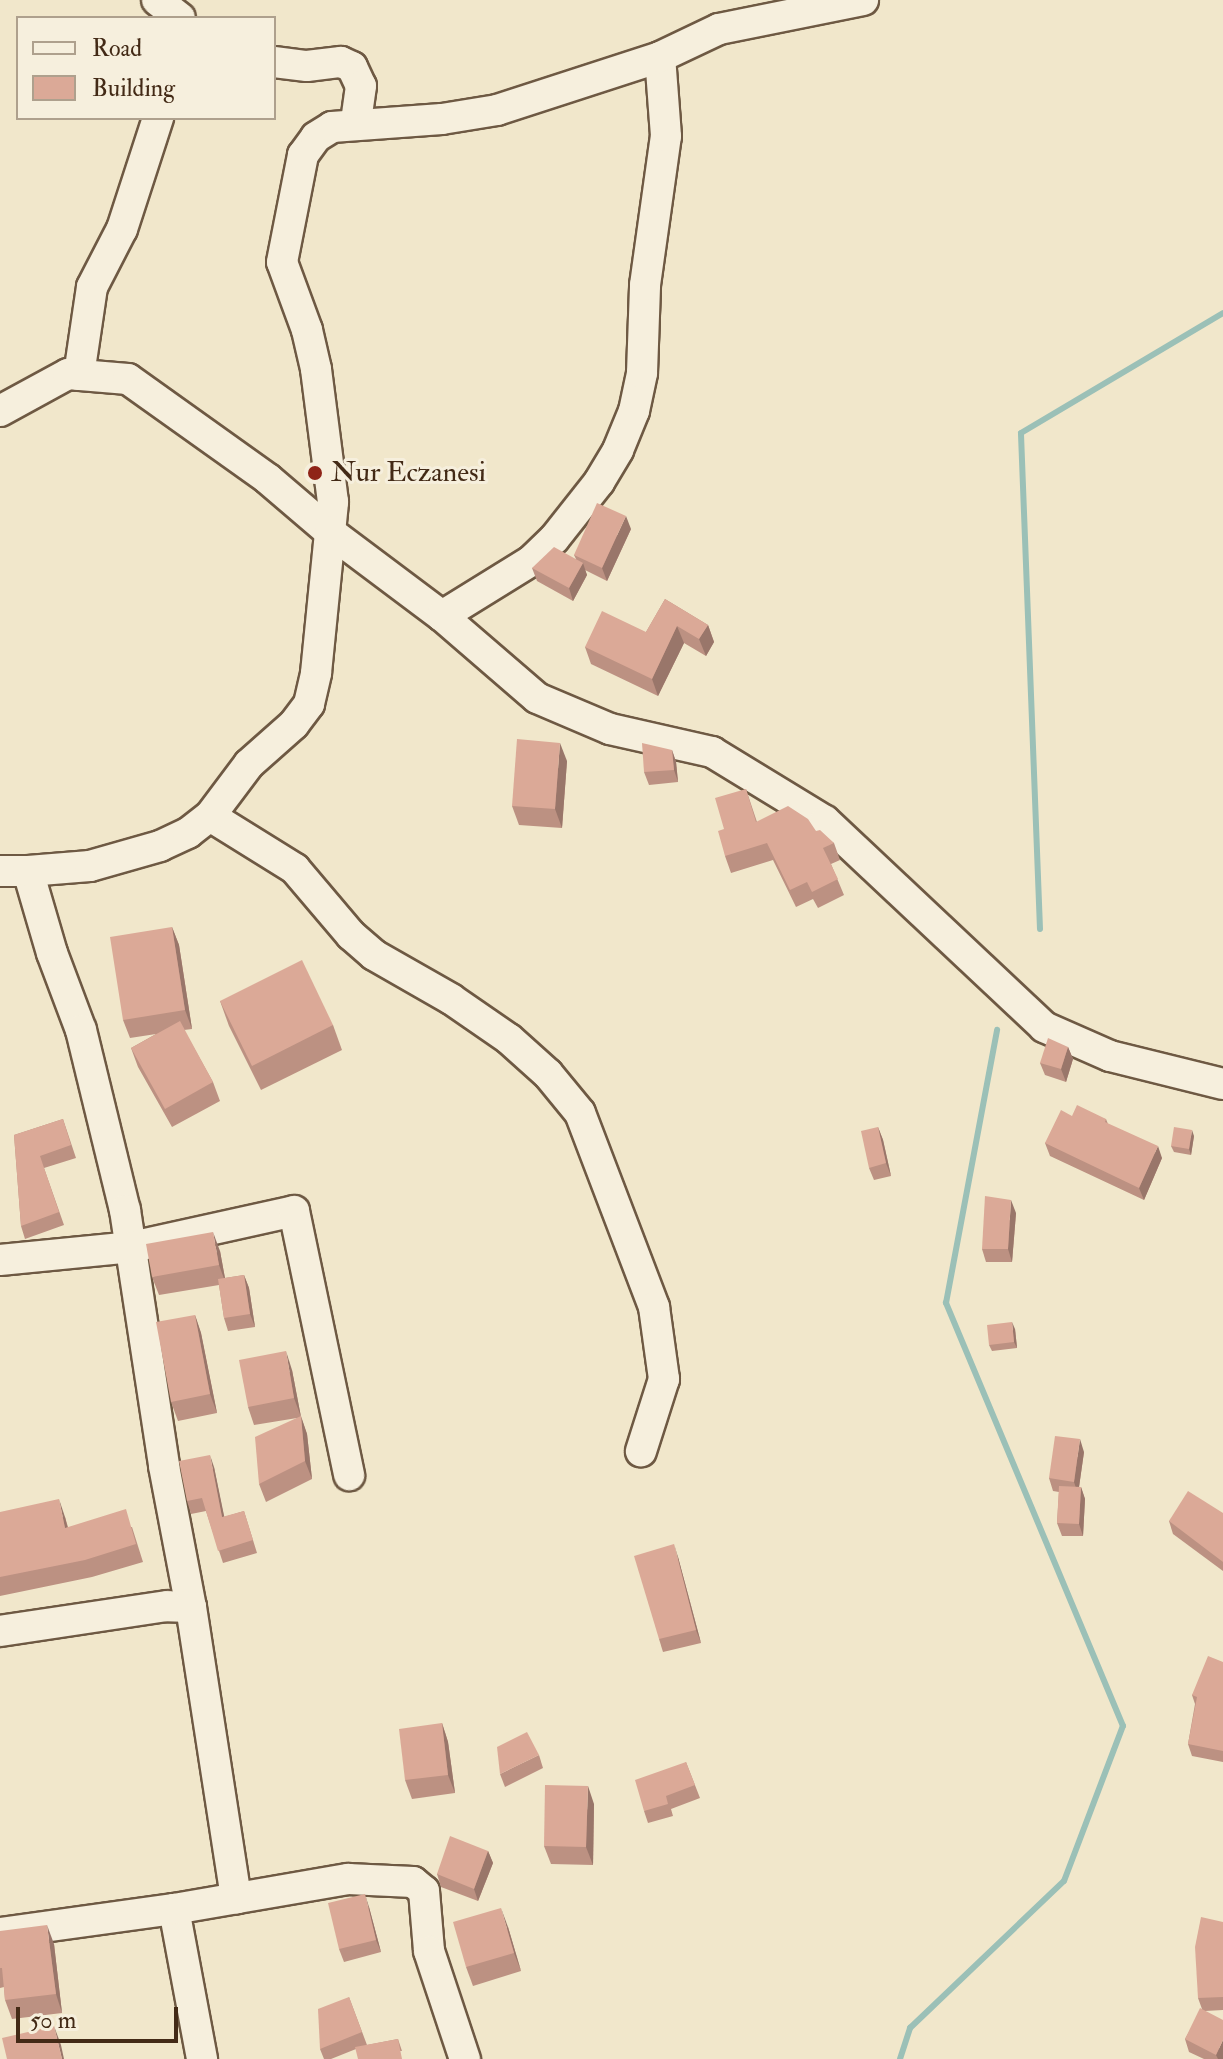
<!DOCTYPE html>
<html>
<head>
<meta charset="utf-8">
<style>
  body { margin:0 }
  #map { position:relative; width:1223px; height:2059px; overflow:hidden; background:#f1e7cb; font-family:"IM FELL Double Pica",serif }
  div>[style] { position:absolute }
  .stream>* { height:6px; margin:-3px; padding:0 3px; transform-origin:3px; border-radius:3px; background:#9bc0b7 }
  .roads { filter:drop-shadow(2px 0 #6e5943) drop-shadow(-2px 0 #6e5943) drop-shadow(0 2px #6e5943) drop-shadow(0 -2px #6e5943) }
  .minor>* { height:30px; margin:-15px; padding:0 15px; transform-origin:15px; border-radius:15px; background:#f6efdd }
  .wall>* { inset:0; background:#bc9182 }
  .shaded-wall>* { inset:0; background:#99766a }
  .building>* { inset:0; background:#dba997 }
  .dots>* { width:22px; height:22px; translate:-50% -50%; box-sizing:border-box; border:4px solid #f6efdd; border-radius:50% }
  span { translate:-50% -50%; white-space:nowrap; text-align:center; line-height:1.15; -webkit-text-stroke:6px #f6efdd; paint-order:stroke }
  .poi-label { font-size:28px; color:#432a16 }
  .left { translate:0 -50%; text-align:left }
  .legend { position:absolute; left:16px; top:16px; width:260px; height:104px; box-sizing:border-box; background:#f6efdd; border:2px solid #aea08d; margin:0; padding:10px 14px; list-style:none; font-size:24px; color:#432a16 }
  .legend li { display:flex; align-items:center; gap:16px; height:40px }
  .legend b { width:40px; border:2px solid #aea08d }
  .scale { position:absolute; left:16px; top:2007px; width:162px; height:36px; box-sizing:border-box; border:4px solid #432a16; border-top:0; padding-left:10px; font-size:24px; line-height:28px; white-space:nowrap; color:#432a16; -webkit-text-stroke:6px #f6efdd; paint-order:stroke }
</style>
</head>
<body>
<div id="map">
  <div class="stream">
    <div style="left:1040px;top:929px;width:496px;rotate:-92.2deg"></div>
    <div style="left:1021px;top:433px;width:235px;rotate:-30.7deg"></div>
    <div style="left:900px;top:2059px;width:33px;rotate:-72deg"></div>
    <div style="left:910px;top:2028px;width:213px;rotate:-43.7deg"></div>
    <div style="left:1064px;top:1881px;width:166px;rotate:-69.2deg"></div>
    <div style="left:1123px;top:1726px;width:459px;rotate:-112.7deg"></div>
    <div style="left:946px;top:1303px;width:278px;rotate:-79.4deg"></div>
  </div>
  <div class="roads">
    <div class="minor">
      <div style="left:157px;top:0;width:29px;rotate:38deg"></div>
      <div style="left:274px;top:62px;width:33px;rotate:7deg"></div>
      <div style="left:307px;top:66px;width:34px;rotate:-7deg"></div>
      <div style="left:341px;top:62px;width:12px;rotate:24deg"></div>
      <div style="left:352px;top:67px;width:21px;rotate:65deg"></div>
      <div style="left:361px;top:86px;width:37px;rotate:98deg"></div>
      <div style="left:79px;top:375px;width:89px;rotate:-81.6deg"></div>
      <div style="left:92px;top:287px;width:65px;rotate:-62.7deg"></div>
      <div style="left:122px;top:229px;width:117px;rotate:-72deg"></div>
      <div style="left:0;top:411px;width:77px;rotate:-28.6deg"></div>
      <div style="left:68px;top:374px;width:60px;rotate:4.8deg"></div>
      <div style="left:128px;top:379px;width:172px;rotate:35.5deg"></div>
      <div style="left:268px;top:479px;width:82px;rotate:40.5deg"></div>
      <div style="left:330px;top:532px;width:140px;rotate:36.9deg"></div>
      <div style="left:442px;top:616px;width:125px;rotate:40.8deg"></div>
      <div style="left:537px;top:698px;width:79px;rotate:23deg"></div>
      <div style="left:610px;top:729px;width:105px;rotate:12.7deg"></div>
      <div style="left:712px;top:752px;width:132px;rotate:31.4deg"></div>
      <div style="left:825px;top:821px;width:301px;rotate:43.2deg"></div>
      <div style="left:1044px;top:1027px;width:72px;rotate:23.7deg"></div>
      <div style="left:1110px;top:1056px;width:116px;rotate:13.9deg"></div>
      <div style="left:442px;top:616px;width:105px;rotate:-31.7deg"></div>
      <div style="left:531px;top:561px;width:32px;rotate:-44deg"></div>
      <div style="left:554px;top:539px;width:73px;rotate:-51.7deg"></div>
      <div style="left:599px;top:482px;width:37px;rotate:-59deg"></div>
      <div style="left:618px;top:450px;width:42px;rotate:-67.7deg"></div>
      <div style="left:634px;top:411px;width:39px;rotate:-78deg"></div>
      <div style="left:642px;top:373px;width:88px;rotate:-88deg"></div>
      <div style="left:645px;top:285px;width:150px;rotate:-82deg"></div>
      <div style="left:666px;top:136px;width:79px;rotate:-94.3deg"></div>
      <div style="left:210px;top:816px;width:100px;rotate:31.9deg"></div>
      <div style="left:295px;top:869px;width:87px;rotate:49.7deg"></div>
      <div style="left:351px;top:935px;width:30px;rotate:41deg"></div>
      <div style="left:374px;top:955px;width:89px;rotate:29.7deg"></div>
      <div style="left:451px;top:999px;width:70px;rotate:34.6deg"></div>
      <div style="left:509px;top:1039px;width:52px;rotate:41.9deg"></div>
      <div style="left:548px;top:1074px;width:50px;rotate:50.6deg"></div>
      <div style="left:580px;top:1113px;width:208px;rotate:69.1deg"></div>
      <div style="left:654px;top:1307px;width:73px;rotate:82.1deg"></div>
      <div style="left:664px;top:1379px;width:76px;rotate:107.7deg"></div>
      <div style="left:0;top:871px;width:28px"></div>
      <div style="left:28px;top:871px;width:85px;rotate:73.7deg"></div>
      <div style="left:52px;top:953px;width:82px;rotate:69.4deg"></div>
      <div style="left:81px;top:1030px;width:185px;rotate:76.3deg"></div>
      <div style="left:125px;top:1210px;width:259px;rotate:81.3deg"></div>
      <div style="left:164px;top:1466px;width:144px;rotate:79.2deg"></div>
      <div style="left:191px;top:1607px;width:24px;rotate:-178deg"></div>
      <div style="left:167px;top:1606px;width:169px;rotate:171.5deg"></div>
      <div style="left:28px;top:871px;width:62px;rotate:-4.6deg"></div>
      <div style="left:90px;top:866px;width:73px;rotate:-15.9deg"></div>
      <div style="left:160px;top:846px;width:31px;rotate:-25deg"></div>
      <div style="left:188px;top:833px;width:28px;rotate:-38deg"></div>
      <div style="left:210px;top:816px;width:65px;rotate:-53.1deg"></div>
      <div style="left:249px;top:764px;width:60px;rotate:-41.6deg"></div>
      <div style="left:294px;top:724px;width:25px;rotate:-53deg"></div>
      <div style="left:309px;top:704px;width:32px;rotate:-77deg"></div>
      <div style="left:316px;top:673px;width:172px;rotate:-84.3deg"></div>
      <div style="left:333px;top:502px;width:134px;rotate:-97.3deg"></div>
      <div style="left:316px;top:369px;width:40px;rotate:-103deg"></div>
      <div style="left:307px;top:330px;width:72px;rotate:-110.2deg"></div>
      <div style="left:282px;top:262px;width:109px;rotate:-78.9deg"></div>
      <div style="left:303px;top:155px;width:22px;rotate:-54deg"></div>
      <div style="left:316px;top:137px;width:19px;rotate:-32deg"></div>
      <div style="left:332px;top:127px;width:110px;rotate:-4.2deg"></div>
      <div style="left:442px;top:119px;width:56px;rotate:-9.3deg"></div>
      <div style="left:497px;top:110px;width:171px;rotate:-18deg"></div>
      <div style="left:660px;top:57px;width:65px;rotate:-25.4deg"></div>
      <div style="left:719px;top:29px;width:147px;rotate:-11.4deg"></div>
      <div style="left:0;top:1260px;width:133px;rotate:-5.6deg"></div>
      <div style="left:132px;top:1247px;width:166px;rotate:-12.5deg"></div>
      <div style="left:294px;top:1211px;width:270px;rotate:78.2deg"></div>
      <div style="left:191px;top:1607px;width:295px;rotate:81.2deg"></div>
      <div style="left:174px;top:1909px;width:153px;rotate:79.4deg"></div>
      <div style="left:0;top:1933px;width:176px;rotate:-7.9deg"></div>
      <div style="left:174px;top:1909px;width:177px;rotate:-9.8deg"></div>
      <div style="left:348px;top:1879px;width:65px;rotate:2.6deg"></div>
      <div style="left:413px;top:1882px;width:14px;rotate:39deg"></div>
      <div style="left:424px;top:1891px;width:60px;rotate:85.2deg"></div>
      <div style="left:429px;top:1951px;width:114px;rotate:71.6deg"></div>
    </div>
  </div>
  <div class="wall">
    <div style="clip-path:polygon(631px 529px,607px 581px,585px 570px,587px 575px,573px 601px,537px 581px,532px 568px,576px 559px,574px 555px)"></div>
    <div style="clip-path:polygon(665px 599px,708px 625px,714px 642px,706px 656px,684px 643px,658px 696px,591px 664px,585px 647px,646px 632px)"></div>
    <div style="clip-path:polygon(672px 750px,676px 762px,678px 782px,649px 785px,644px 772px)"></div>
    <div style="clip-path:polygon(567px 761px,562px 828px,519px 825px,512px 806px)"></div>
    <div style="clip-path:polygon(746px 789px,757px 822px,816px 831px,834px 843px,840px 860px,831px 864px,844px 895px,818px 908px,813px 899px,796px 907px,773px 860px,731px 873px,725px 856px,724px 829px)"></div>
    <div style="clip-path:polygon(172px 927px,179px 945px,192px 1029px,184px 1030px,213px 1082px,220px 1101px,172px 1127px,138px 1067px,131px 1048px,156px 1034px,130px 1038px,123px 1020px)"></div>
    <div style="clip-path:polygon(220px 1001px,333px 1025px,342px 1050px,261px 1090px,229px 1026px)"></div>
    <div style="clip-path:polygon(1068px 1047px,1073px 1059px,1066px 1082px,1045px 1075px,1040px 1063px)"></div>
    <div style="clip-path:polygon(1072px 1116px,1106px 1119px,1108px 1124px,1162px 1158px,1144px 1200px,1050px 1156px,1045px 1143px)"></div>
    <div style="clip-path:polygon(63px 1119px,76px 1158px,44px 1168px,64px 1225px,25px 1239px,21px 1226px,14px 1135px)"></div>
    <div style="clip-path:polygon(878px 1127px,883px 1140px,891px 1176px,874px 1180px,869px 1168px)"></div>
    <div style="clip-path:polygon(1194px 1136px,1191px 1155px,1174px 1152px,1171px 1146px)"></div>
    <div style="clip-path:polygon(1016px 1213px,1012px 1262px,986px 1262px,982px 1249px)"></div>
    <div style="clip-path:polygon(220px 1251px,225px 1278px,244px 1275px,249px 1288px,255px 1327px,228px 1331px,224px 1318px,219px 1285px,159px 1295px,152px 1277px)"></div>
    <div style="clip-path:polygon(195px 1315px,201px 1333px,217px 1413px,178px 1421px,171px 1402px)"></div>
    <div style="clip-path:polygon(1015px 1329px,1017px 1348px,992px 1351px,989px 1345px)"></div>
    <div style="clip-path:polygon(292px 1370px,301px 1417px,307px 1434px,312px 1479px,266px 1502px,259px 1484px,297px 1418px,254px 1425px,248px 1407px)"></div>
    <div style="clip-path:polygon(1084px 1452px,1079px 1487px,1081px 1487px,1085px 1499px,1083px 1536px,1062px 1536px,1057px 1523px,1059px 1492px,1053px 1491px,1049px 1478px)"></div>
    <div style="clip-path:polygon(214px 1467px,224px 1517px,244px 1511px,257px 1553px,223px 1563px,206px 1511px,191px 1514px,187px 1501px)"></div>
    <div style="clip-path:polygon(0 1512px,65px 1517px,68px 1527px,132px 1527px,143px 1562px,92px 1577px,0 1596px)"></div>
    <div style="clip-path:polygon(1223px 1513px,1223px 1571px,1173px 1534px,1169px 1521px)"></div>
    <div style="clip-path:polygon(678px 1557px,701px 1643px,663px 1652px,659px 1639px)"></div>
    <div style="clip-path:polygon(1223px 1662px,1223px 1762px,1192px 1756px,1188px 1744px,1195px 1704px,1192px 1695px)"></div>
    <div style="clip-path:polygon(442px 1723px,448px 1742px,455px 1793px,412px 1799px,405px 1780px)"></div>
    <div style="clip-path:polygon(539px 1755px,543px 1768px,505px 1787px,500px 1774px)"></div>
    <div style="clip-path:polygon(686px 1762px,700px 1798px,671px 1809px,673px 1816px,648px 1823px,644px 1811px)"></div>
    <div style="clip-path:polygon(594px 1804px,593px 1865px,551px 1864px,544px 1846px)"></div>
    <div style="clip-path:polygon(488px 1851px,493px 1863px,478px 1901px,441px 1887px,437px 1874px)"></div>
    <div style="clip-path:polygon(369px 1907px,381px 1952px,344px 1962px,339px 1949px)"></div>
    <div style="clip-path:polygon(1223px 1922px,1223px 2010px,1205px 2011px,1223px 2059px,1204px 2059px,1189px 2052px,1185px 2039px,1202px 2009px,1198px 1998px)"></div>
    <div style="clip-path:polygon(508px 1927px,521px 1971px,473px 1986px,466px 1967px)"></div>
    <div style="clip-path:polygon(0 1931px,54px 1944px,62px 2013px,12px 2019px,5px 2000px,4px 1987px,0 1988px)"></div>
    <div style="clip-path:polygon(349px 1997px,367px 2045px,398px 2039px,402px 2051px,356px 2049px,331px 2059px,324px 2059px,320px 2049px)"></div>
  </div>
  <div class="shaded-wall">
    <div style="clip-path:polygon(626px 516px,631px 529px,607px 581px,602px 568px)"></div>
    <div style="clip-path:polygon(583px 563px,587px 575px,573px 601px,569px 588px)"></div>
    <div style="clip-path:polygon(708px 625px,714px 642px,706px 656px,699px 639px)"></div>
    <div style="clip-path:polygon(677px 626px,684px 643px,658px 696px,652px 679px)"></div>
    <div style="clip-path:polygon(560px 743px,567px 761px,562px 828px,555px 809px)"></div>
    <div style="clip-path:polygon(672px 750px,676px 762px,678px 782px,674px 770px)"></div>
    <div style="clip-path:polygon(172px 927px,179px 945px,192px 1029px,185px 1010px)"></div>
    <div style="clip-path:polygon(1068px 1047px,1073px 1059px,1066px 1082px,1061px 1069px)"></div>
    <div style="clip-path:polygon(878px 1127px,883px 1140px,891px 1176px,886px 1163px)"></div>
    <div style="clip-path:polygon(1192px 1130px,1194px 1136px,1191px 1155px,1189px 1149px)"></div>
    <div style="clip-path:polygon(1158px 1146px,1162px 1158px,1144px 1200px,1139px 1188px)"></div>
    <div style="clip-path:polygon(1011px 1200px,1016px 1213px,1012px 1262px,1008px 1249px)"></div>
    <div style="clip-path:polygon(213px 1232px,220px 1251px,226px 1284px,219px 1265px)"></div>
    <div style="clip-path:polygon(244px 1275px,249px 1288px,255px 1327px,250px 1314px)"></div>
    <div style="clip-path:polygon(195px 1315px,201px 1333px,217px 1413px,210px 1394px)"></div>
    <div style="clip-path:polygon(1012px 1322px,1015px 1329px,1017px 1348px,1014px 1342px)"></div>
    <div style="clip-path:polygon(286px 1351px,292px 1370px,301px 1417px,294px 1398px)"></div>
    <div style="clip-path:polygon(301px 1416px,307px 1434px,312px 1479px,305px 1461px)"></div>
    <div style="clip-path:polygon(1080px 1439px,1084px 1452px,1078px 1494px,1074px 1482px)"></div>
    <div style="clip-path:polygon(210px 1455px,214px 1467px,227px 1530px,222px 1517px)"></div>
    <div style="clip-path:polygon(1081px 1487px,1085px 1499px,1083px 1536px,1079px 1524px)"></div>
    <div style="clip-path:polygon(59px 1499px,65px 1517px,72px 1546px,65px 1528px)"></div>
    <div style="clip-path:polygon(674px 1544px,678px 1557px,701px 1643px,696px 1630px)"></div>
    <div style="clip-path:polygon(442px 1723px,448px 1742px,455px 1793px,448px 1775px)"></div>
    <div style="clip-path:polygon(588px 1786px,594px 1804px,593px 1865px,586px 1847px)"></div>
    <div style="clip-path:polygon(488px 1851px,493px 1863px,478px 1901px,474px 1889px)"></div>
    <div style="clip-path:polygon(365px 1894px,369px 1907px,381px 1952px,376px 1940px)"></div>
    <div style="clip-path:polygon(501px 1908px,508px 1927px,521px 1971px,514px 1953px)"></div>
    <div style="clip-path:polygon(47px 1925px,54px 1944px,62px 2013px,56px 1994px)"></div>
    <div style="clip-path:polygon(54px 2026px,61px 2045px,64px 2059px,62px 2059px)"></div>
    <div style="clip-path:polygon(1223px 2040px,1223px 2059px,1218px 2059px,1216px 2055px)"></div>
  </div>
  <div class="building">
    <div style="clip-path:polygon(597px 503px,626px 516px,602px 568px,574px 555px)"></div>
    <div style="clip-path:polygon(554px 547px,583px 563px,569px 588px,532px 568px)"></div>
    <div style="clip-path:polygon(665px 599px,708px 625px,699px 639px,677px 626px,652px 679px,585px 647px,602px 611px,646px 632px)"></div>
    <div style="clip-path:polygon(517px 739px,560px 743px,555px 809px,512px 806px)"></div>
    <div style="clip-path:polygon(642px 743px,672px 750px,674px 770px,644px 772px)"></div>
    <div style="clip-path:polygon(746px 789px,756px 822px,788px 806px,808px 819px,816px 831px,820px 830px,834px 843px,823px 848px,838px 879px,812px 892px,807px 882px,790px 890px,767px 843px,725px 856px,718px 831px,724px 829px,715px 798px)"></div>
    <div style="clip-path:polygon(172px 927px,185px 1010px,123px 1020px,110px 937px)"></div>
    <div style="clip-path:polygon(302px 960px,333px 1025px,252px 1066px,220px 1001px)"></div>
    <div style="clip-path:polygon(180px 1021px,213px 1082px,165px 1109px,131px 1048px)"></div>
    <div style="clip-path:polygon(1048px 1038px,1068px 1047px,1061px 1069px,1040px 1063px)"></div>
    <div style="clip-path:polygon(1077px 1105px,1106px 1119px,1105px 1122px,1158px 1146px,1139px 1188px,1045px 1143px,1061px 1110px,1072px 1116px)"></div>
    <div style="clip-path:polygon(63px 1119px,71px 1145px,40px 1156px,59px 1212px,21px 1226px,14px 1135px)"></div>
    <div style="clip-path:polygon(878px 1127px,886px 1163px,869px 1168px,861px 1131px)"></div>
    <div style="clip-path:polygon(1174px 1127px,1192px 1130px,1189px 1149px,1171px 1146px)"></div>
    <div style="clip-path:polygon(985px 1196px,1011px 1200px,1008px 1249px,982px 1249px)"></div>
    <div style="clip-path:polygon(213px 1232px,219px 1265px,152px 1277px,146px 1244px)"></div>
    <div style="clip-path:polygon(244px 1275px,250px 1314px,224px 1318px,218px 1279px)"></div>
    <div style="clip-path:polygon(195px 1315px,210px 1394px,171px 1402px,156px 1322px)"></div>
    <div style="clip-path:polygon(1012px 1322px,1014px 1342px,989px 1345px,987px 1325px)"></div>
    <div style="clip-path:polygon(286px 1351px,294px 1398px,248px 1407px,239px 1360px)"></div>
    <div style="clip-path:polygon(301px 1416px,305px 1461px,259px 1484px,255px 1437px)"></div>
    <div style="clip-path:polygon(1055px 1436px,1080px 1439px,1074px 1482px,1049px 1478px)"></div>
    <div style="clip-path:polygon(210px 1455px,222px 1517px,244px 1511px,253px 1540px,218px 1551px,202px 1498px,187px 1501px,179px 1461px)"></div>
    <div style="clip-path:polygon(1059px 1486px,1081px 1487px,1079px 1524px,1057px 1523px)"></div>
    <div style="clip-path:polygon(1188px 1491px,1223px 1513px,1223px 1562px,1169px 1521px)"></div>
    <div style="clip-path:polygon(59px 1499px,65px 1528px,126px 1509px,136px 1544px,85px 1560px,0 1577px,0 1512px)"></div>
    <div style="clip-path:polygon(674px 1544px,696px 1630px,659px 1639px,634px 1556px)"></div>
    <div style="clip-path:polygon(1208px 1656px,1223px 1662px,1223px 1751px,1188px 1744px,1197px 1697px,1192px 1695px)"></div>
    <div style="clip-path:polygon(442px 1723px,448px 1775px,405px 1780px,399px 1729px)"></div>
    <div style="clip-path:polygon(527px 1732px,539px 1755px,500px 1774px,497px 1747px)"></div>
    <div style="clip-path:polygon(686px 1762px,695px 1785px,666px 1796px,668px 1804px,644px 1811px,635px 1780px)"></div>
    <div style="clip-path:polygon(545px 1785px,588px 1786px,586px 1847px,544px 1846px)"></div>
    <div style="clip-path:polygon(450px 1836px,488px 1851px,474px 1889px,437px 1874px)"></div>
    <div style="clip-path:polygon(365px 1894px,376px 1940px,339px 1949px,328px 1903px)"></div>
    <div style="clip-path:polygon(501px 1908px,514px 1953px,466px 1967px,453px 1922px)"></div>
    <div style="clip-path:polygon(1201px 1917px,1223px 1922px,1223px 1997px,1198px 1998px,1195px 1947px)"></div>
    <div style="clip-path:polygon(47px 1925px,56px 1994px,5px 2000px,2px 1968px,0 1968px,0 1931px)"></div>
    <div style="clip-path:polygon(349px 1997px,362px 2032px,320px 2049px,318px 2009px)"></div>
    <div style="clip-path:polygon(1200px 2008px,1223px 2020px,1223px 2040px,1216px 2055px,1185px 2039px)"></div>
    <div style="clip-path:polygon(54px 2026px,62px 2059px,7px 2059px,2px 2038px)"></div>
    <div style="clip-path:polygon(398px 2039px,402px 2059px,358px 2059px,355px 2047px)"></div>
  </div>
  <div class="dots">
    <div style="left:315px;top:473px;background:#8f2418"></div>
  </div>
  <div class="poi-label">
    <span class="left" style="left:331px;top:473px">Nur Eczanesi</span>
  </div>
  <ul class="legend">
  <li><b style="height:10px;background:#f6efdd"></b>Road</li>
  <li><b style="height:22px;background:#dba997"></b>Building</li>
  </ul>
  <div class="scale">50 m</div>
</div>
</body>
</html>
